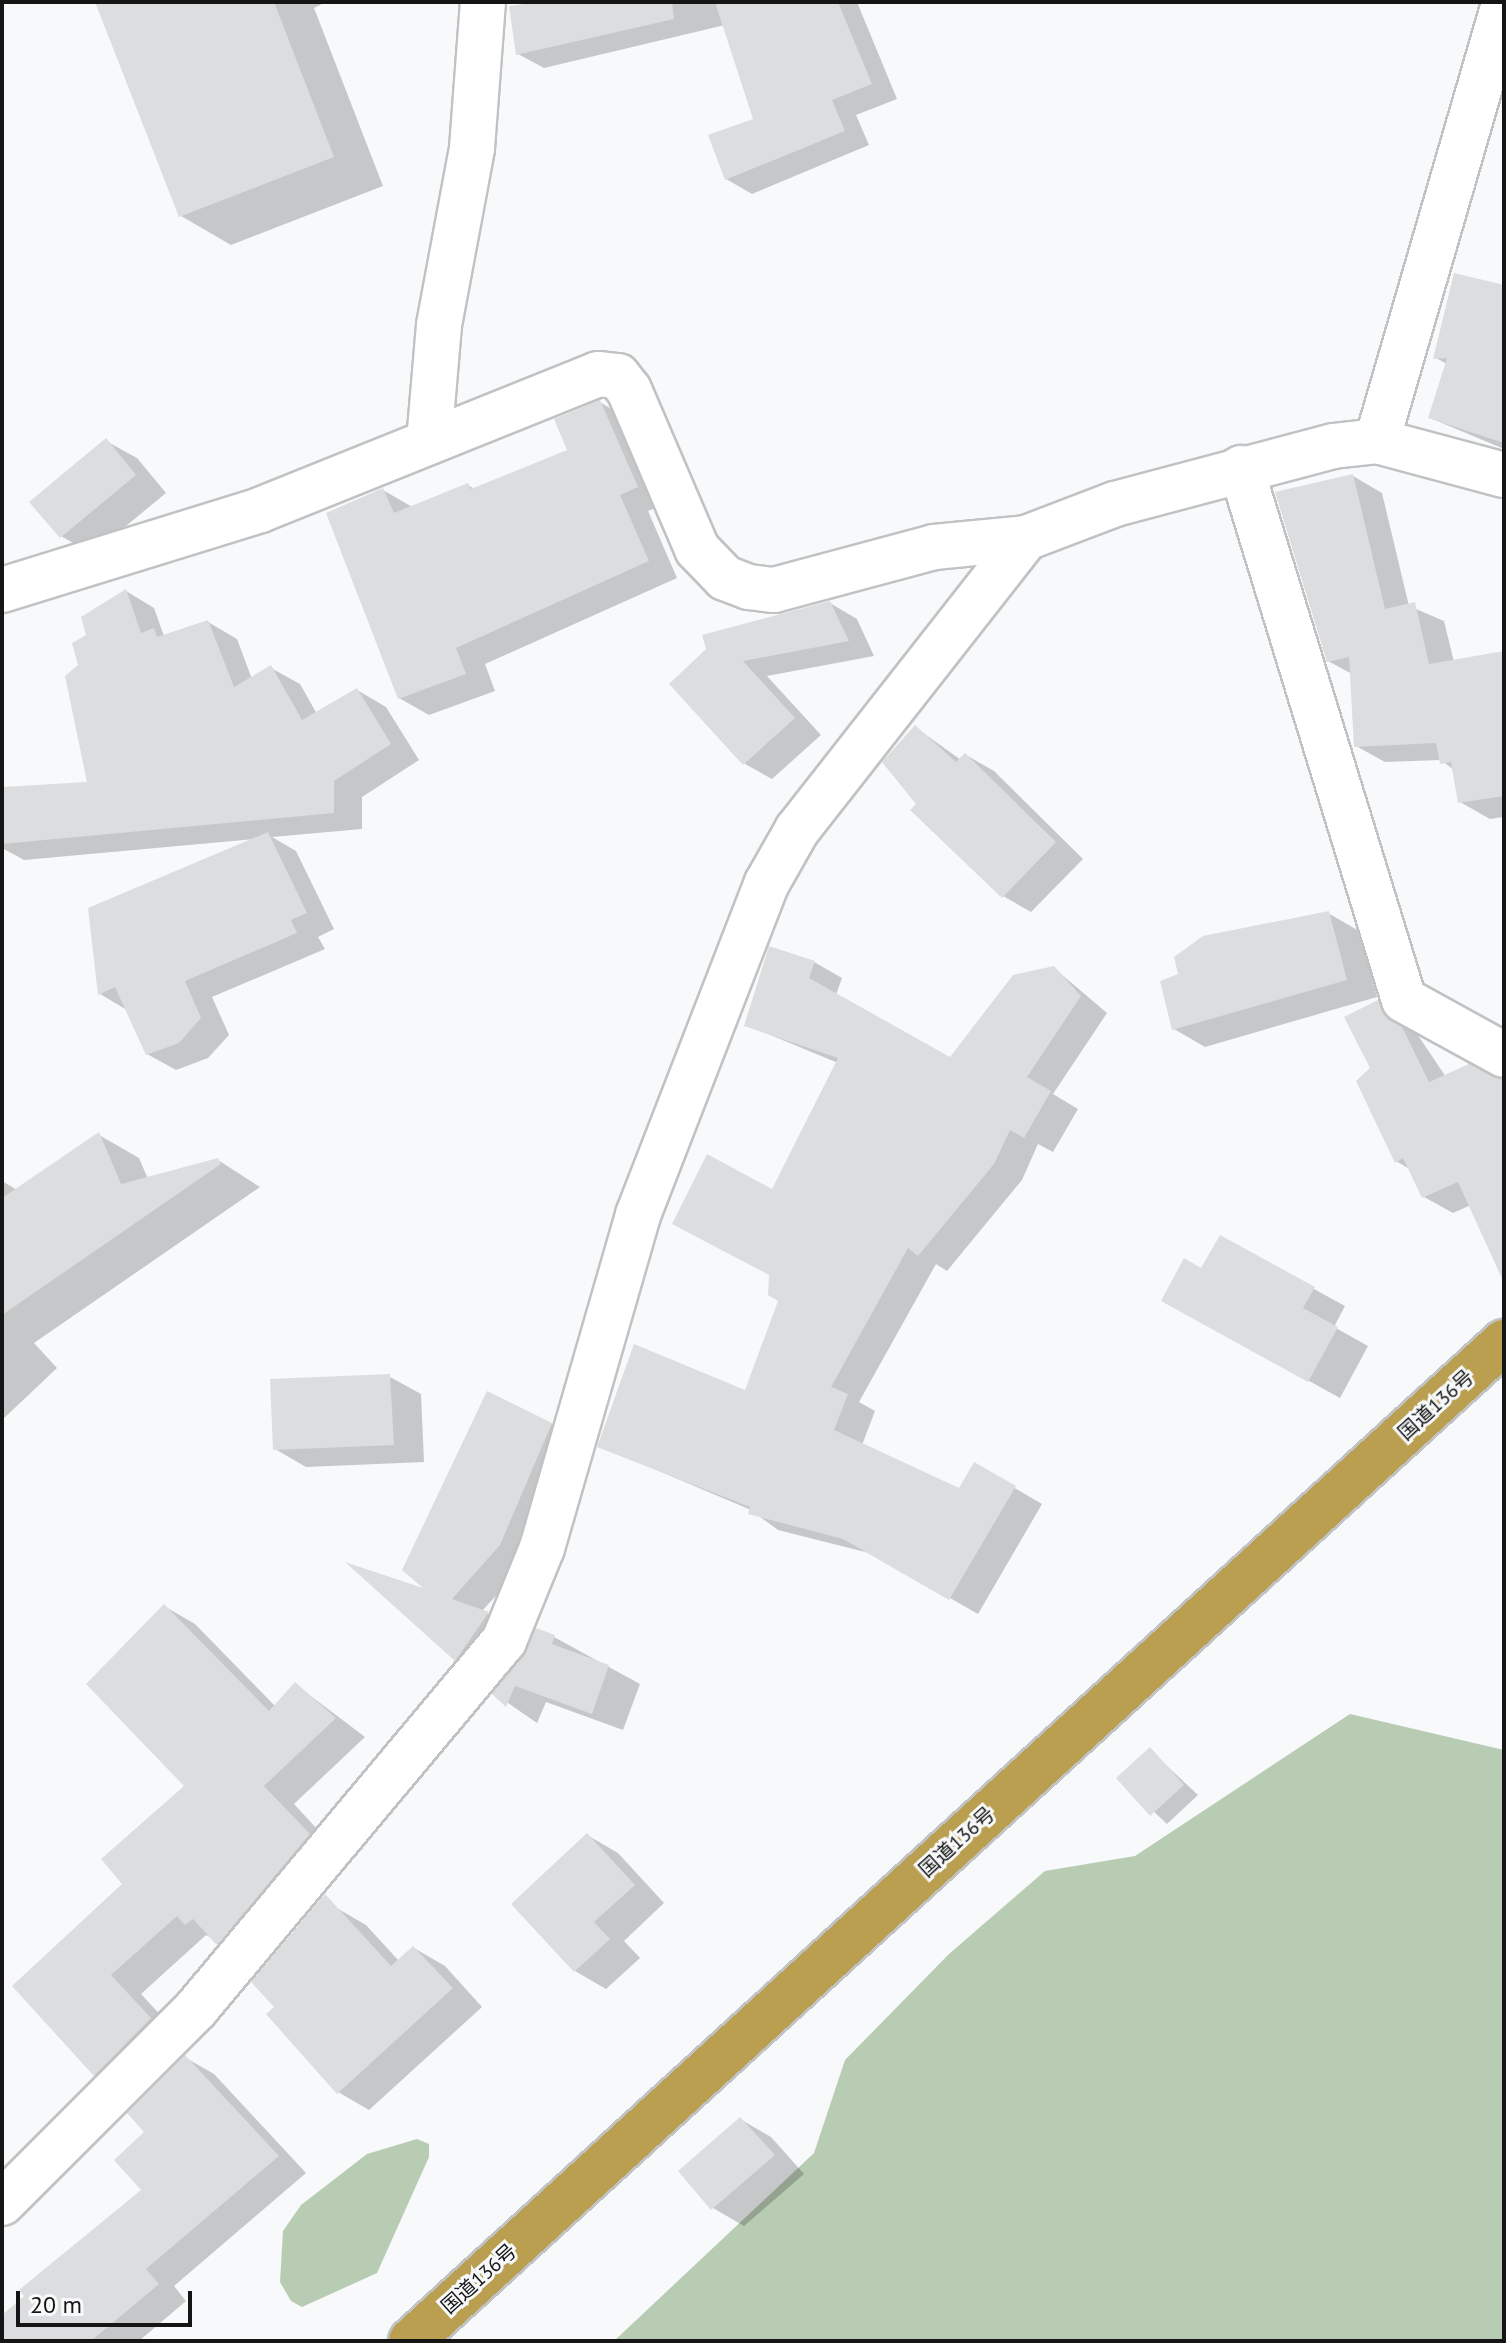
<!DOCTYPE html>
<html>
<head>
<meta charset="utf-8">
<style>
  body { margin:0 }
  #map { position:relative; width:1506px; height:2343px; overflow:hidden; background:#f8f9fa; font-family:"PT Sans","Noto Sans JP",sans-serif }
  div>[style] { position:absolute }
  .green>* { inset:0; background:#b8ccb3 }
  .shadow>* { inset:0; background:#0003 }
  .building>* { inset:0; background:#dcddde }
  .roads { filter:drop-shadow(2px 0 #c0c2c3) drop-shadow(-2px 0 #c0c2c3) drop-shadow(0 2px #c0c2c3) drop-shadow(0 -2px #c0c2c3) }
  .minor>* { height:44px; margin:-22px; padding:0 22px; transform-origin:22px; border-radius:22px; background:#fff }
  .highway>* { height:44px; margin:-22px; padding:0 22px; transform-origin:22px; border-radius:22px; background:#b99f4f }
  span { translate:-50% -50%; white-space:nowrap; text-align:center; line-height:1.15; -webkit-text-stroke:6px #f8f9fa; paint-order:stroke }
  .street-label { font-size:20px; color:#151516 }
  .frame { position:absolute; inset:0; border:4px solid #151516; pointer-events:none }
  .scale { position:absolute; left:16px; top:2291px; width:176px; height:36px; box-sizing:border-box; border:4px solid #151516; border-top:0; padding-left:10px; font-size:24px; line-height:28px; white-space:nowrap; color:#151516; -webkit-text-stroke:6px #f8f9fa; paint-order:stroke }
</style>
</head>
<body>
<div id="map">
  <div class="green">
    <div style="clip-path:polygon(1350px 1714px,1504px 1750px,1504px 2341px,614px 2341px,814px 2153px,845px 2060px,949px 1954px,1045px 1871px,1135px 1856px)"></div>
    <div style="clip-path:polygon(417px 2139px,429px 2144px,429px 2157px,377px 2273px,302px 2307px,291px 2301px,280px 2282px,283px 2231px,301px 2205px,367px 2154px)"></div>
  </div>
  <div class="shadow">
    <div style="clip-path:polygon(97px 2px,326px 2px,314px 8px,383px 186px,231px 245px,181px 216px)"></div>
    <div style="clip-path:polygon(553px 2px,857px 2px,897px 99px,856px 115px,869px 145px,752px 194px,726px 179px,755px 121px,725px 25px,544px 68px,518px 54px)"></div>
    <div style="clip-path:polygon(1504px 287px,1504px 449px,1430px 418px,1447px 364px,1436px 358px)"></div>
    <div style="clip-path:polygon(600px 402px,629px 420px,666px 504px,648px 511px,677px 578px,485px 664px,495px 691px,429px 715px,399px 698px,383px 490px,414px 508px,468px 485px,476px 490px,569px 451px)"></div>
    <div style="clip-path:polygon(106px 441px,137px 458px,166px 493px,92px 554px,61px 536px)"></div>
    <div style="clip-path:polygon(1353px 476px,1382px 493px,1409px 606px,1444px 621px,1454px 662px,1504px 653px,1504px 817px,1490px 819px,1460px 802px,1454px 770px,1441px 760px,1385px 762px,1356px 746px,1352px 674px,1328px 661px)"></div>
    <div style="clip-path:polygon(126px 591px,154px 608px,164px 636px,208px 622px,237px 639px,252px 679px,271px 668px,300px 684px,317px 714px,357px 690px,386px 707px,419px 760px,362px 797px,362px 829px,272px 837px,296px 851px,334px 929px,318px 937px,325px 949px,212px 997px,229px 1035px,208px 1058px,176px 1070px,147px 1054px,127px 1010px,100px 994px,90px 910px,255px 839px,24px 860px,2px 848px,2px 789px,89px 784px,80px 665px,88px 636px)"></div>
    <div style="clip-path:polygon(830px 603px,857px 619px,874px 656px,767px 676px,821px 735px,772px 779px,745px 764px,708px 650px)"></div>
    <div style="clip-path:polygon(915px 727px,961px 760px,966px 755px,994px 771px,1083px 859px,1031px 912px,1003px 896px)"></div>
    <div style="clip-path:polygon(1328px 913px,1359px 931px,1377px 997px,1205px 1047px,1174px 1029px)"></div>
    <div style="clip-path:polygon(814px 962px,842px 978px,836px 995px,950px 1059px,1054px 968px,1107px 1013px,1053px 1094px,1078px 1109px,1053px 1152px,1038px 1144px,1022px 1180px,947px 1271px,936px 1264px,859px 1402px,875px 1411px,862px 1445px,960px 1491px,975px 1465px,1042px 1504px,978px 1614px,873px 1554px,778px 1530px,751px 1510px,600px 1446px,746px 1392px,781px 1300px,773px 1191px,838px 1063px,746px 1025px)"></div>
    <div style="clip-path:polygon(1378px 1002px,1407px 1019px,1446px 1077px,1504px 1081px,1504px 1243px,1471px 1205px,1453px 1213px,1424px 1197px,1411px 1170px,1396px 1161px,1373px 1068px)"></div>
    <div style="clip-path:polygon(99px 1135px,139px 1158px,148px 1179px,218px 1160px,260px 1187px,34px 1343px,57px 1368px,2px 1420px,2px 1181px,17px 1190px)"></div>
    <div style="clip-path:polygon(1221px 1238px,1345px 1306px,1334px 1327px,1368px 1346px,1340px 1398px,1195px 1318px,1202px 1270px)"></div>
    <div style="clip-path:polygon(390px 1377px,421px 1394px,424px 1462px,306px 1467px,275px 1449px)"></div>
    <div style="clip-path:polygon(551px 1424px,579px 1441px,528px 1561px,482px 1611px,516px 1629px,484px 1675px,456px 1659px,431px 1593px)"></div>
    <div style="clip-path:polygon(164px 1606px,195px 1624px,276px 1707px,295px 1684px,365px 1737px,294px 1804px,330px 1843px,217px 1941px,206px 1935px,141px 1994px,181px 2037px,125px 2092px,95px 2075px,125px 1884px,187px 1786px)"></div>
    <div style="clip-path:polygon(554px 1637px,640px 1684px,623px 1730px,546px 1702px,537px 1723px,495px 1694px)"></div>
    <div style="clip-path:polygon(1150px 1750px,1198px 1795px,1167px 1824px,1119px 1779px)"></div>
    <div style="clip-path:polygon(587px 1835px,618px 1853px,664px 1903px,624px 1941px,640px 1958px,606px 1989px,575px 1971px)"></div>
    <div style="clip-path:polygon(335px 1907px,366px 1925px,399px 1961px,414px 1948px,445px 1966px,482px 2007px,369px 2110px,338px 2092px,277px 2007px)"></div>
    <div style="clip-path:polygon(186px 2058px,214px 2074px,306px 2173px,174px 2286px,186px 2301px,139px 2341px,14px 2341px,144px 2190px,147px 2133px)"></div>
    <div style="clip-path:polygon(740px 2119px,771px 2137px,804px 2174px,744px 2226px,713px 2208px)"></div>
  </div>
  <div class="building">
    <div style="clip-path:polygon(95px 2px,274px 2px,334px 157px,179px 217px)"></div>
    <div style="clip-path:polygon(539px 2px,672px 2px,674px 19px,516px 55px,509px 6px)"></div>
    <div style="clip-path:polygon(715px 2px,838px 2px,872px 84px,832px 100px,845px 131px,725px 180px,708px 135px,753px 119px)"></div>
    <div style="clip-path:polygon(1454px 273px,1504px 285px,1504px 443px,1428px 418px,1447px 358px,1433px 359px)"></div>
    <div style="clip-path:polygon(600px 400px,638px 487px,620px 495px,649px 561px,456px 648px,466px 674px,398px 699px,326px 513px,383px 488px,394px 513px,468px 483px,471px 489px,567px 450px,554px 419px)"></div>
    <div style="clip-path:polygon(106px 438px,136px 475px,60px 538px,29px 502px)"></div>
    <div style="clip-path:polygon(1353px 474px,1385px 609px,1415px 602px,1429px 664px,1504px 651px,1504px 796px,1458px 803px,1451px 762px,1440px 764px,1436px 743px,1354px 747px,1349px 657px,1327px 662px,1275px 492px)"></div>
    <div style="clip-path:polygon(126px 589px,141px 633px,154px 628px,157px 637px,208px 620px,234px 687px,271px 665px,302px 720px,357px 688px,391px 744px,334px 781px,334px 813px,2px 844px,2px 787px,87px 782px,65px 676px,78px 665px,72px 643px,86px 635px,81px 617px)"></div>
    <div style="clip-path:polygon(830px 601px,849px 641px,743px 661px,795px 718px,743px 765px,669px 684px,706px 649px,702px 635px)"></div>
    <div style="clip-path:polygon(915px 725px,956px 762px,965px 753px,1056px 842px,1002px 898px,910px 810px,916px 804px,882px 762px)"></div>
    <div style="clip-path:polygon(268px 832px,307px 913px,291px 920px,297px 933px,185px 981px,201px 1018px,179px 1043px,146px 1055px,115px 987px,98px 995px,88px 908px)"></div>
    <div style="clip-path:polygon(1329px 911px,1347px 980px,1172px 1030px,1160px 981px,1178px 974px,1174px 957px,1203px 936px)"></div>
    <div style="clip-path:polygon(769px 946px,815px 961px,809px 978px,950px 1057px,1013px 975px,1054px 966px,1081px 996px,1027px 1077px,1051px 1091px,1024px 1138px,1010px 1130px,994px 1164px,918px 1256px,908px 1248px,831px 1387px,848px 1394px,834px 1430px,959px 1488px,974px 1462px,1016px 1486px,949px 1600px,843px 1539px,748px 1514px,750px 1507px,597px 1447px,634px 1344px,745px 1390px,778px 1301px,768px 1295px,769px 1275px,672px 1224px,707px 1154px,772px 1189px,838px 1058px,744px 1026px)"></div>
    <div style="clip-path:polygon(1378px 1000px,1402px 1027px,1429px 1082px,1469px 1064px,1504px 1080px,1504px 1283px,1458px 1182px,1422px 1198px,1403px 1158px,1395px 1163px,1356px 1081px,1370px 1068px,1344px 1017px)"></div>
    <div style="clip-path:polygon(99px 1132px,121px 1184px,218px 1158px,221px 1164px,2px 1315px,2px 1198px)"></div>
    <div style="clip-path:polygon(1220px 1235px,1315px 1287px,1303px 1308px,1338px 1327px,1308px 1382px,1161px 1301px,1184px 1258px,1201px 1268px)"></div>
    <div style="clip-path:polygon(390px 1374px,394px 1445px,273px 1450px,270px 1379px)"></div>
    <div style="clip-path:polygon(487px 1391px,552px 1423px,500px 1545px,452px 1599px,489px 1612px,455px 1661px,345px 1562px,423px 1588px,402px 1570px)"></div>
    <div style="clip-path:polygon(164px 1604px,269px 1711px,295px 1682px,336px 1718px,264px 1786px,310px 1834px,217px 1945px,193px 1919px,185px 1925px,177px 1916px,111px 1975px,151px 2018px,94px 2076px,12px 1986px,122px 1884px,101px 1859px,184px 1786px,86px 1684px)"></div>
    <div style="clip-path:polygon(536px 1628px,555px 1635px,552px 1644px,609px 1665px,592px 1714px,515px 1686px,506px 1707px,492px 1694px)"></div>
    <div style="clip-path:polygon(1150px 1747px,1184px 1785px,1150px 1816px,1116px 1778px)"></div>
    <div style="clip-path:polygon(587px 1833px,635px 1885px,594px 1922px,610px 1939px,574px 1972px,511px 1904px)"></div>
    <div style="clip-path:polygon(325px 1894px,391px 1966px,413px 1946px,453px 1988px,337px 2094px,266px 2014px,274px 2007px,251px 1982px)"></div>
    <div style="clip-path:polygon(185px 2055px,279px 2156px,146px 2269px,159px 2284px,91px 2341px,2px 2341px,2px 2315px,24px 2296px,19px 2290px,141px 2190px,114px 2160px,144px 2132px,127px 2113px)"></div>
    <div style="clip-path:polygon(740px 2117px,775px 2155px,711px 2210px,678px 2171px)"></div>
  </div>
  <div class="roads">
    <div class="minor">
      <div style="left:1377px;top:441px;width:455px;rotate:-73.8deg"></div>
      <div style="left:429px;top:442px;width:117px;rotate:-85.1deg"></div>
      <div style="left:439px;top:325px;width:180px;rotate:-79.4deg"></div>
      <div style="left:472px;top:148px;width:146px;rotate:-85.7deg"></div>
      <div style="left:1241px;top:468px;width:556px;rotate:72.97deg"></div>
      <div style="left:1404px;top:1000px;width:114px;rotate:28.8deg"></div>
      <div style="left:2px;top:590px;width:270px;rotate:-17.2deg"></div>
      <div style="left:260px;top:510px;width:364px;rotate:-21.9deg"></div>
      <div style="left:598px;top:374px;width:20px;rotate:6deg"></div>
      <div style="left:618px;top:376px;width:18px;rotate:52deg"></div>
      <div style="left:629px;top:390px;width:173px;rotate:66.8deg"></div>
      <div style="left:697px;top:549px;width:40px;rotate:46deg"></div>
      <div style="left:725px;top:578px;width:26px;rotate:21deg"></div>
      <div style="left:749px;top:587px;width:25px;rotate:7deg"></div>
      <div style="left:774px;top:590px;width:166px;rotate:-15deg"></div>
      <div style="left:934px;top:547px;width:92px;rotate:-5.6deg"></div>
      <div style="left:1026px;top:538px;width:95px;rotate:-20.9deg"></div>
      <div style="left:1115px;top:504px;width:226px;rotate:-14.9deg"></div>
      <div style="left:1333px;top:446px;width:44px;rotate:-6.5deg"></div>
      <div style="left:1377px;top:441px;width:131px;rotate:15deg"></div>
      <div style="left:2px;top:2203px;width:274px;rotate:-45deg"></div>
      <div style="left:196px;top:2009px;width:480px;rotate:-50.1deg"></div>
      <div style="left:504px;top:1641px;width:100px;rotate:-67.8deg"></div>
      <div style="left:542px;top:1548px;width:347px;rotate:-73.9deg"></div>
      <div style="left:638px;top:1215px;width:356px;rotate:-68.8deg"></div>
      <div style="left:767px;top:883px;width:61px;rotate:-60.5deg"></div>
      <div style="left:797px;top:830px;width:371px;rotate:-51.9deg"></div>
    </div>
    <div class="highway">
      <div style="left:411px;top:2341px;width:1481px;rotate:-42.43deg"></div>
    </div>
  </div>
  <div class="street-label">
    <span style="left:1436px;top:1405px;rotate:-42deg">国道136号</span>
    <span style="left:957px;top:1842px;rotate:-42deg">国道136号</span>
    <span style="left:479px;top:2279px;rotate:-42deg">国道136号</span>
  </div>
  <div class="frame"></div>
  <div class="scale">20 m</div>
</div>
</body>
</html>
